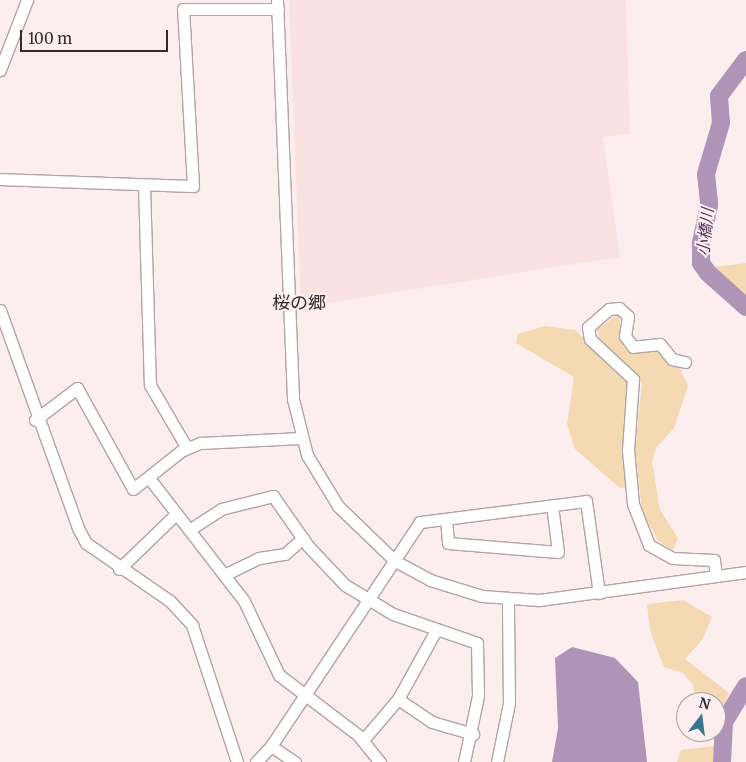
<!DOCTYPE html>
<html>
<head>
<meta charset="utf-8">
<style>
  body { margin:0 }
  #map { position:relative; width:746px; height:762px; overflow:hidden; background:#fceeee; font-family:Merriweather,"Noto Sans JP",serif }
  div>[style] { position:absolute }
  .built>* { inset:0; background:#fae2e3 }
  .green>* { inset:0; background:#f4d9b2 }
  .water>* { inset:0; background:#af94b8 }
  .river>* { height:18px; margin:-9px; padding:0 9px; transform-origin:9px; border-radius:9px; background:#af94b8 }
  .roads { filter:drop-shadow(1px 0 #b1a4a4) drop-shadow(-1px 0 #b1a4a4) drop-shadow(0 1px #b1a4a4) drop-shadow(0 -1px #b1a4a4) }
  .minor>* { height:11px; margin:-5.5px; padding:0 5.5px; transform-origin:5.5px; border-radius:5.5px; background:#fff }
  span { translate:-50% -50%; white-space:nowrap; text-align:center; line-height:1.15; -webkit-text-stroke:4px #fceeee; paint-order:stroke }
  .water-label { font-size:16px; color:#512d5c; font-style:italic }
  .quarter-label { font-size:18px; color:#322d2d }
  .north { position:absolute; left:676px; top:692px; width:50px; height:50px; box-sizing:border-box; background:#fceeee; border:1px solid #aba1a1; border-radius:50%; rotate:15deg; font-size:14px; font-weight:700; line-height:20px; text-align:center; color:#322d2d }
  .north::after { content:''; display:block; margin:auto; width:18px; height:22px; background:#3b748e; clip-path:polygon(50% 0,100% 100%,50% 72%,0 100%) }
  .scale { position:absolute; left:20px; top:30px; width:148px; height:22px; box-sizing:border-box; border:2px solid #322d2d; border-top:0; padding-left:6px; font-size:15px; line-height:18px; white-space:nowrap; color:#322d2d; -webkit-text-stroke:4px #fceeee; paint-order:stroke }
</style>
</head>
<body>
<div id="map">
  <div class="built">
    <div style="clip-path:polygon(289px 0,626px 0,630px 134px,603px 137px,620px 257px,301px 307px)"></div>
  </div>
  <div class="green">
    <div style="clip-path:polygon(746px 263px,746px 303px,713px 267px)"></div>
    <div style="clip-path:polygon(619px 314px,623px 347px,632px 354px,651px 349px,661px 354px,681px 370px,688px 386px,674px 428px,656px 448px,652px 461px,660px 510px,678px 538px,673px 550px,658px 541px,642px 511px,635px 449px,642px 382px,599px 338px,597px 329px)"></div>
    <div style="clip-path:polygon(545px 326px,575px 330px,622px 373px,628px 386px,628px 487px,620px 488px,575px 449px,567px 424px,574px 377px,516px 343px,518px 334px)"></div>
    <div style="clip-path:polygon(683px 600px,712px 617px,702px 640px,685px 659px,729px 693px,717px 722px,716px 702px,696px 702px,693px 685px,683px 673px,664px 667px,650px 631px,647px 604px)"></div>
    <div style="clip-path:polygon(714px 746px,716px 762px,677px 762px,681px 750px)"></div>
  </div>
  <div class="water">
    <div style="clip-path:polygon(572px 647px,615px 658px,638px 682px,647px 762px,552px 762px,558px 728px,555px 658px)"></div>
  </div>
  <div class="river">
    <div style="left:746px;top:60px;width:45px;rotate:126.9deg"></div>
    <div style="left:719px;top:96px;width:27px;rotate:86deg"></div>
    <div style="left:721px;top:123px;width:53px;rotate:106.4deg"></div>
    <div style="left:706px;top:174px;width:31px;rotate:84deg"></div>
    <div style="left:709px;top:205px;width:40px;rotate:102deg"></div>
    <div style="left:701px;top:244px;width:19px;rotate:90deg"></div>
    <div style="left:701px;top:263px;width:12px;rotate:55deg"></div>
    <div style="left:708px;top:273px;width:51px;rotate:41.8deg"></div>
    <div style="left:722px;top:762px;width:40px;rotate:-87.1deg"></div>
    <div style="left:724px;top:722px;width:42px;rotate:-58.6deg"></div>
  </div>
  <div class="roads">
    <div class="minor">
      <div style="left:277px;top:0;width:399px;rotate:87.7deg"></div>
      <div style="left:293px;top:399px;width:58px;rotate:76deg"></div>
      <div style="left:307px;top:455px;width:60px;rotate:58.7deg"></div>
      <div style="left:338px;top:506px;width:79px;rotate:44deg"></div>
      <div style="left:395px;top:561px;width:40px;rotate:28deg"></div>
      <div style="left:430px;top:580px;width:54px;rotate:17.1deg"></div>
      <div style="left:482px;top:596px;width:57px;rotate:4deg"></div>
      <div style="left:539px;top:600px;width:209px;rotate:-7.7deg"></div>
      <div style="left:0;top:70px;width:75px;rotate:-68.9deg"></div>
      <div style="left:0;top:179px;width:193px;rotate:2.1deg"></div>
      <div style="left:193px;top:186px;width:177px;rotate:-93.2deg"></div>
      <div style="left:183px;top:9px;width:95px"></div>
      <div style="left:144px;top:185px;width:200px;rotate:88.3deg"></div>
      <div style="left:150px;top:385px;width:73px;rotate:59.6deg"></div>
      <div style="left:0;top:310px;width:232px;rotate:70.3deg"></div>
      <div style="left:78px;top:528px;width:17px;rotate:62deg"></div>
      <div style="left:86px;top:543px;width:102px;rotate:34.6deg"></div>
      <div style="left:170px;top:601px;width:33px;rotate:47deg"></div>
      <div style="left:192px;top:625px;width:144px;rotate:71.8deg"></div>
      <div style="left:685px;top:362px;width:13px;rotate:-167deg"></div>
      <div style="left:672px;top:359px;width:19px;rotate:-129deg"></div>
      <div style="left:660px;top:344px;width:27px;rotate:174deg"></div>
      <div style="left:633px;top:347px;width:14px;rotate:-126deg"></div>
      <div style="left:625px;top:336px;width:20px;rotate:-81deg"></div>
      <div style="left:628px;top:316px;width:12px;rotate:-138deg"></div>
      <div style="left:619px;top:308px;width:10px;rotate:174deg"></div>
      <div style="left:609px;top:309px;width:28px;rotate:139deg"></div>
      <div style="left:588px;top:327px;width:12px;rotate:81deg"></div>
      <div style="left:590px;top:339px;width:59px;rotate:42.9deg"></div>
      <div style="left:633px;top:379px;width:71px;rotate:94deg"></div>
      <div style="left:628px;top:450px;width:54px;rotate:84.7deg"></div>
      <div style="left:633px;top:504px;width:44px;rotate:68.7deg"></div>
      <div style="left:649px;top:545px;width:26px;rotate:29deg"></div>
      <div style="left:672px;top:558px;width:42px;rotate:2.7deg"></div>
      <div style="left:714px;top:560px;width:16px;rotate:83deg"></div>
      <div style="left:35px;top:420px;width:53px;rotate:-37.3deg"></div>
      <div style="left:77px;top:388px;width:115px;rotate:61deg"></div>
      <div style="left:133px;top:489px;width:61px;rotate:-38.4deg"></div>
      <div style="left:181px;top:451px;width:21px;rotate:-23deg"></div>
      <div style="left:200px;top:443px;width:101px;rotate:-2.8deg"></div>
      <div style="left:149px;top:478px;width:155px;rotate:52.3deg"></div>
      <div style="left:244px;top:601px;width:82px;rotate:64.7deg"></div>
      <div style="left:279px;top:675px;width:99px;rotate:37.2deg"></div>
      <div style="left:358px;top:735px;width:35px;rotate:51deg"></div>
      <div style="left:446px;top:519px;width:24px;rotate:85deg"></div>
      <div style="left:448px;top:543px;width:110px;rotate:4.7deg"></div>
      <div style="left:558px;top:552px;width:47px;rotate:-97.3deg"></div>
      <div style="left:189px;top:530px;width:38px;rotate:-33deg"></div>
      <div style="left:221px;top:509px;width:54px;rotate:-14deg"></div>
      <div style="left:273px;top:496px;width:61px;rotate:55deg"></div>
      <div style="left:308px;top:546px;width:54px;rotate:46.5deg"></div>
      <div style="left:345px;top:585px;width:56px;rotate:31.1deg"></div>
      <div style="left:393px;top:614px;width:89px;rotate:19deg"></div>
      <div style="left:477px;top:643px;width:53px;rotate:88.9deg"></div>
      <div style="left:478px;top:696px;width:67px;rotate:102deg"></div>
      <div style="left:119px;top:569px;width:79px;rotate:-44deg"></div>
      <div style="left:224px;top:575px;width:39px;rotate:-26deg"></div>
      <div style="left:259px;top:558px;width:26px;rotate:-9deg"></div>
      <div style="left:285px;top:554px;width:24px;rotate:-42deg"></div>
      <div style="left:398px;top:699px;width:41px;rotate:34.1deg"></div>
      <div style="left:432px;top:722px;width:43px;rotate:16.3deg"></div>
      <div style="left:363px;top:740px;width:54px;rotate:-49.5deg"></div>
      <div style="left:398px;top:699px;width:77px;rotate:-61.1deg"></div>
      <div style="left:271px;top:746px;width:29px;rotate:34deg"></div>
      <div style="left:256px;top:762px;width:22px;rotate:-47deg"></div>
      <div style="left:271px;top:746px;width:269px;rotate:-56.4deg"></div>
      <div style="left:420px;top:522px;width:167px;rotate:-7.2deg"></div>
      <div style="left:586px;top:501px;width:93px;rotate:82deg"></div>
      <div style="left:497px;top:762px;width:60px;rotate:-78.5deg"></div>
      <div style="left:509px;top:703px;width:104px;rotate:-90.6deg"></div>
    </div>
  </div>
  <div class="water-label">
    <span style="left:705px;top:232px;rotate:-84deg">小橋川</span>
  </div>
  <div class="quarter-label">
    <span style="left:299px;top:303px">桜の郷</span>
  </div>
  <div class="north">N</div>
  <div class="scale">100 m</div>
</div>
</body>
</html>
